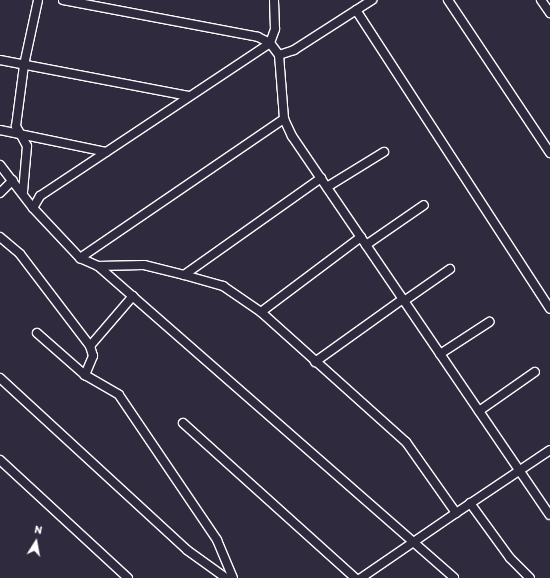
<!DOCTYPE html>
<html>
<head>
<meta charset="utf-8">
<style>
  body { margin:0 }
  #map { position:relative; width:550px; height:578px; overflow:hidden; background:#2f2a3d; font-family:Itim,sans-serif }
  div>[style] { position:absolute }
  .roads { filter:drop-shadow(1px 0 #fff) drop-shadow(-1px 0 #fff) drop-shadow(0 1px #fff) drop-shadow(0 -1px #fff) }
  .minor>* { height:8px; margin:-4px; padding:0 4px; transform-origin:4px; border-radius:4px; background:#2f2a3d }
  span { translate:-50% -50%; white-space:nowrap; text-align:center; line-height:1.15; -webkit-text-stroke:3.5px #2f2a3d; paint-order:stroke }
  .north { position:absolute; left:16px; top:522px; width:40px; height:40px; -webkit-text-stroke:3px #2f2a3d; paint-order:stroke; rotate:11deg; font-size:11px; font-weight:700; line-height:16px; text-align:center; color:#fff }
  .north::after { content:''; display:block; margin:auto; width:14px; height:18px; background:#fff; clip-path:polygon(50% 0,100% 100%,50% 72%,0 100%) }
</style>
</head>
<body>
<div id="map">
  <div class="roads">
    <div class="minor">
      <div style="left:63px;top:0;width:198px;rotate:10.7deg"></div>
      <div style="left:258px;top:37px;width:13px;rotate:27deg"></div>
      <div style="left:270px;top:43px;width:15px;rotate:53deg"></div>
      <div style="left:279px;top:55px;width:64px;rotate:85.5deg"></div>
      <div style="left:284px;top:119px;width:19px;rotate:65deg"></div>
      <div style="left:292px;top:136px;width:458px;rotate:55.8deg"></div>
      <div style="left:448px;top:0;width:184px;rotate:56.3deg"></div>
      <div style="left:541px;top:0;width:16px;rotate:55deg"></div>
      <div style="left:356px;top:10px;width:356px;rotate:57deg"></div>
      <div style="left:279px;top:55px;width:16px;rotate:-18deg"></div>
      <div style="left:294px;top:50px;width:93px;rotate:-32.7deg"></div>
      <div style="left:0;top:60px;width:192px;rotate:10.8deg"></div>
      <div style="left:0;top:130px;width:108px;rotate:11.7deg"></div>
      <div style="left:0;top:165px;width:54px;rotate:52.5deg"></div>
      <div style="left:33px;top:208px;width:69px;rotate:46.8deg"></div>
      <div style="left:80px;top:258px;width:20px;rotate:24deg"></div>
      <div style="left:98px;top:266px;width:46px;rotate:-1.2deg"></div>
      <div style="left:144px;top:265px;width:41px;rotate:14deg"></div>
      <div style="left:184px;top:275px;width:41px;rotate:15.8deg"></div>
      <div style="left:223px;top:286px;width:46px;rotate:34.4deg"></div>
      <div style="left:261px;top:312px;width:195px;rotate:41.9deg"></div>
      <div style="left:406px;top:442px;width:87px;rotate:54.8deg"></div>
      <div style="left:456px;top:513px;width:113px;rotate:-33.8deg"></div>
      <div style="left:327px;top:187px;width:67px;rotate:-31.6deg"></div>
      <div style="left:23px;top:192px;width:46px;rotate:-85deg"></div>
      <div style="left:27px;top:146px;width:23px;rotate:-119deg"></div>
      <div style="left:16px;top:126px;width:62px;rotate:-82.5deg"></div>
      <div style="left:24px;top:65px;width:66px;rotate:-77.8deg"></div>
      <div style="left:0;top:193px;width:18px;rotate:-45deg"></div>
      <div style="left:33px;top:208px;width:14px;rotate:-60deg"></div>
      <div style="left:40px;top:196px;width:276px;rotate:-33.6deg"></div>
      <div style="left:270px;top:43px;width:15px;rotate:-70deg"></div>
      <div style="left:275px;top:29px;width:29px;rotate:-92deg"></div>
      <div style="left:0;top:237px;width:26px;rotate:40deg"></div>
      <div style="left:20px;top:254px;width:116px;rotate:52.7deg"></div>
      <div style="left:90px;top:346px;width:10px;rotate:73deg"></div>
      <div style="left:93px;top:356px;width:21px;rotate:113deg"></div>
      <div style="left:366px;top:245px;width:70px;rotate:-34.6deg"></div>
      <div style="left:80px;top:258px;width:247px;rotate:-34.3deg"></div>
      <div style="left:98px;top:266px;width:473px;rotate:41.2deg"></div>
      <div style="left:184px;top:275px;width:168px;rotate:-35.3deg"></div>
      <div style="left:404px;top:301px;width:56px;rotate:-34.8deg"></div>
      <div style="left:261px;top:312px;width:125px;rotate:-36.9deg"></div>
      <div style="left:37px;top:333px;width:64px;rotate:41.2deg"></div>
      <div style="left:85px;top:375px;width:39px;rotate:30deg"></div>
      <div style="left:119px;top:395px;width:175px;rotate:55.9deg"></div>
      <div style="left:217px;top:540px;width:41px;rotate:67.2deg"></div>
      <div style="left:90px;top:346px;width:66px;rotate:-49.3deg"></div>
      <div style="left:440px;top:354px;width:59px;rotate:-33.1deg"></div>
      <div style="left:315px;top:362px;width:108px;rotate:-35.6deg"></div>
      <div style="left:0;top:378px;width:254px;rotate:42.6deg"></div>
      <div style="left:187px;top:550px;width:48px;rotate:35.7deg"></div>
      <div style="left:479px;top:411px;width:68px;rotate:-34.9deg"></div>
      <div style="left:183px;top:423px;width:232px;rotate:42deg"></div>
      <div style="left:0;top:460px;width:174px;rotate:42.7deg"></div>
      <div style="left:470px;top:503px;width:68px;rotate:54deg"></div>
      <div style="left:510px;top:558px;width:28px;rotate:45deg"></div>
      <div style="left:361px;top:578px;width:115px;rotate:-34.4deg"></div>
    </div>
  </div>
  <div class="north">N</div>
</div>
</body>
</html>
